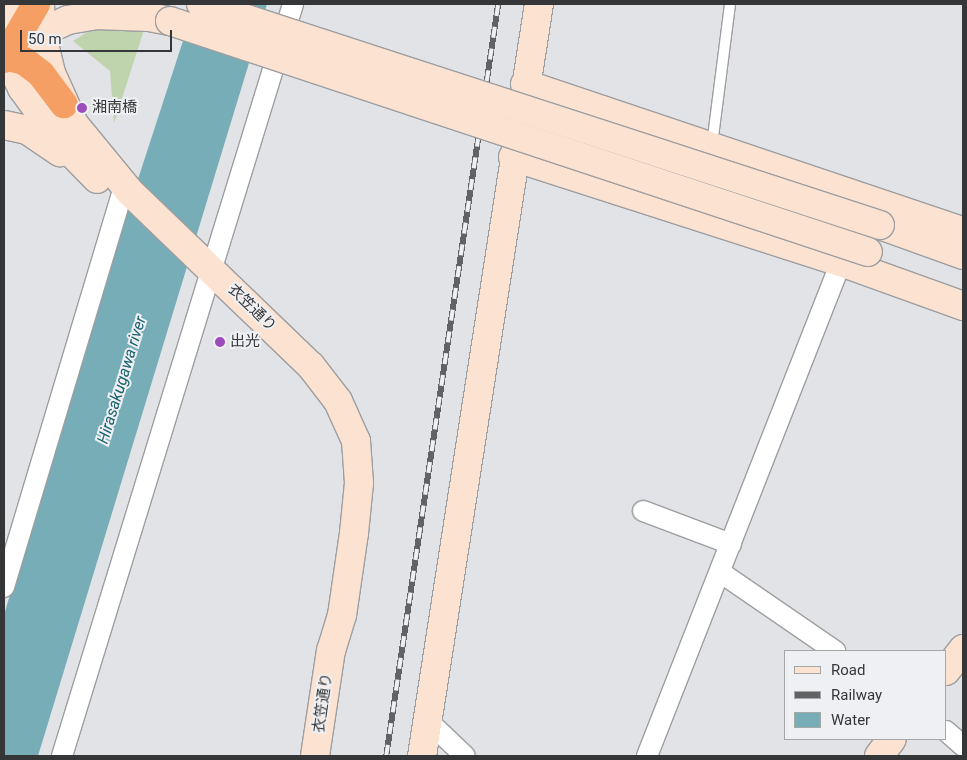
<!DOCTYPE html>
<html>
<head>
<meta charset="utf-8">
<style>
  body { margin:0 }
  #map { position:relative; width:967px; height:760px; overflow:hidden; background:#e1e3e6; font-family:Roboto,"Noto Sans JP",sans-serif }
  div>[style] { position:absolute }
  .green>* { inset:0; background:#bfd4ad }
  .water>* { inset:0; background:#77adb7 }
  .roads { filter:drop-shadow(1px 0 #9d9ea1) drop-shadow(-1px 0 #9d9ea1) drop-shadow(0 1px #9d9ea1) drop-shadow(0 -1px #9d9ea1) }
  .lane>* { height:10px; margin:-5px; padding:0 5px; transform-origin:5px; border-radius:5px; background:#fff }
  .street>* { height:20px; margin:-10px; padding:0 10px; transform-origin:10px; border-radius:10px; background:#fff }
  .secondary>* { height:28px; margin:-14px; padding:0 14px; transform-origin:14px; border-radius:14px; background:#fce2d1 }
  .highway>* { height:28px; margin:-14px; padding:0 14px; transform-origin:14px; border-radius:14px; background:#f59f65 }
  .rail>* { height:5.5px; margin-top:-2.75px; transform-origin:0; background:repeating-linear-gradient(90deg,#eff0f3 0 11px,#616264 0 22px); box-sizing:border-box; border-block:1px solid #616264 }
  .bridges { filter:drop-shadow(1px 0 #9d9ea1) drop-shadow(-1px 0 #9d9ea1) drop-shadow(0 1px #9d9ea1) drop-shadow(0 -1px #9d9ea1) }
  .secondary-bridge>* { height:28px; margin:-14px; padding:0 14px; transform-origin:14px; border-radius:14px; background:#fce2d1 }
  .dots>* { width:14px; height:14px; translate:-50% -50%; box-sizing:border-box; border:2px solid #eff0f3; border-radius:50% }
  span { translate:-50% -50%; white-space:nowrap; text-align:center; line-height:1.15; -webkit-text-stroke:4px #eff0f3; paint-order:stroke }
  .poi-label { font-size:15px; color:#353637 }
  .left { translate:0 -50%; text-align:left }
  .street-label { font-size:15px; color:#353637 }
  .water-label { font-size:16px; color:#18626d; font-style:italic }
  .frame { position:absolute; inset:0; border:5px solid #353637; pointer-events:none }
  .legend { position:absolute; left:784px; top:650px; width:162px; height:90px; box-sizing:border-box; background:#eff0f3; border:1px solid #a5a6a8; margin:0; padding:6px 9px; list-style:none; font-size:15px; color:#353637 }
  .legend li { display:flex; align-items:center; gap:10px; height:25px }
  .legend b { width:25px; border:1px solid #a5a6a8 }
  .scale { position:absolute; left:20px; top:30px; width:152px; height:22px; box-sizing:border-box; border:2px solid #353637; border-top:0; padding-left:6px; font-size:15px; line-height:18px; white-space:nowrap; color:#353637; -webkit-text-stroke:4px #eff0f3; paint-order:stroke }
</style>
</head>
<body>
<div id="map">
  <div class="green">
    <div style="clip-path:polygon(120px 27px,144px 30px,114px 123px,110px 71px,73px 41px,89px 31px)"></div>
  </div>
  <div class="water">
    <div style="clip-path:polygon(195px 4px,267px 4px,38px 756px,4px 756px,4px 615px,86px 339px)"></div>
  </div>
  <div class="roads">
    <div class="lane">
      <div style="left:712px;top:145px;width:142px;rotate:-82.7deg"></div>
    </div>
    <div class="street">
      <div style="left:643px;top:511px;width:94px;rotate:20.6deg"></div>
      <div style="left:720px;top:572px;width:140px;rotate:34.5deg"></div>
      <div style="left:4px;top:587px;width:419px;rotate:-73.3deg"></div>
      <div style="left:427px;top:720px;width:52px;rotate:43.5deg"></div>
      <div style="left:946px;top:731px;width:23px;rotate:41deg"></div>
      <div style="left:62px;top:756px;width:787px;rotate:-72.92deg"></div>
      <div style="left:647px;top:756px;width:531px;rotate:-68.56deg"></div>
    </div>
    <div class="secondary">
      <div style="left:40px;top:4px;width:27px;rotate:88deg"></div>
      <div style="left:41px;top:31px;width:43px;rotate:76.6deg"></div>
      <div style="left:51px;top:73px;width:56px;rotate:65.7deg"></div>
      <div style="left:74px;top:124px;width:87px;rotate:50.6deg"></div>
      <div style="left:129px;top:191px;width:252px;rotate:43.9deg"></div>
      <div style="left:311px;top:366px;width:44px;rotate:52.4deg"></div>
      <div style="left:338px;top:401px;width:44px;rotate:65.8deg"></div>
      <div style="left:356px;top:441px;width:42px;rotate:85.9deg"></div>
      <div style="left:359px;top:483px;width:50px;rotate:95.7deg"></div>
      <div style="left:354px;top:533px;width:83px;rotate:98.3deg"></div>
      <div style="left:342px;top:615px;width:37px;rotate:107deg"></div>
      <div style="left:331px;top:650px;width:107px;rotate:98.6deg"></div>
      <div style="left:4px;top:19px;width:15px;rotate:-82deg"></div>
      <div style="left:27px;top:39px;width:45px;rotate:-24.9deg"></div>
      <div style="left:68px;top:20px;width:28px;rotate:-10deg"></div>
      <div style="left:96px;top:15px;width:53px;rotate:2.2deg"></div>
      <div style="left:149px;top:17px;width:21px;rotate:11deg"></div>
      <div style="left:4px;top:40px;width:15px;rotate:82deg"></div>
      <div style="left:6px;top:55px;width:37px;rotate:64deg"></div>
      <div style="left:22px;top:88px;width:68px;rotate:54deg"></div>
      <div style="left:62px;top:143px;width:50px;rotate:45.8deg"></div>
      <div style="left:525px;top:84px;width:462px;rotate:18.6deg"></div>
      <div style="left:4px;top:125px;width:24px;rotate:12deg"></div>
      <div style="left:27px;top:130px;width:40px;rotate:34deg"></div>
      <div style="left:513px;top:157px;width:344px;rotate:17.8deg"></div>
      <div style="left:841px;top:262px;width:130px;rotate:19.8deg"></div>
      <div style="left:880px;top:225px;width:88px;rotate:19.9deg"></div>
      <div style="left:946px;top:671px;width:28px;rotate:-52deg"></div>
      <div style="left:422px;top:756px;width:761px;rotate:-81.16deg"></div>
      <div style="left:879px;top:756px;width:21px;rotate:-53deg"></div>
    </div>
    <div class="highway">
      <div style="left:4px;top:56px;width:21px;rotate:14deg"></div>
      <div style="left:24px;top:61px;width:21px;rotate:37deg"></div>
      <div style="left:41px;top:74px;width:38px;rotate:53deg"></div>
      <div style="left:4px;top:59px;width:64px;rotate:-59.8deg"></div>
    </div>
  </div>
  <div class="rail">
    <div style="left:386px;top:756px;width:760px;rotate:-81.53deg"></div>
  </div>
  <div class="bridges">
    <div class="secondary-bridge">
      <div style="left:201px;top:4px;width:714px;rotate:18.03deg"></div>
      <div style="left:170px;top:21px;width:735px;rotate:18.31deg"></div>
    </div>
  </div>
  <div class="dots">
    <div style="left:82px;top:108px;background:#9e4bbb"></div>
    <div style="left:220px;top:342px;background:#9e4bbb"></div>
  </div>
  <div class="poi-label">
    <span class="left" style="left:92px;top:108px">湘南橋</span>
    <span class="left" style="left:230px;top:342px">出光</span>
  </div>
  <div class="street-label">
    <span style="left:252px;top:308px;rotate:44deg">衣笠通り</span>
    <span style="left:323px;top:703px;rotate:-82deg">衣笠通り</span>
  </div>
  <div class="water-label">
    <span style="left:122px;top:380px;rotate:-73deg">Hirasakugawa river</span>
  </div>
  <div class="frame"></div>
  <ul class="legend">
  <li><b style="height:6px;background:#fce2d1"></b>Road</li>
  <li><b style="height:6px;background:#616264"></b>Railway</li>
  <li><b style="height:14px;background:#77adb7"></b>Water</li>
  </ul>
  <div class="scale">50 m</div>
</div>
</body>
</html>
